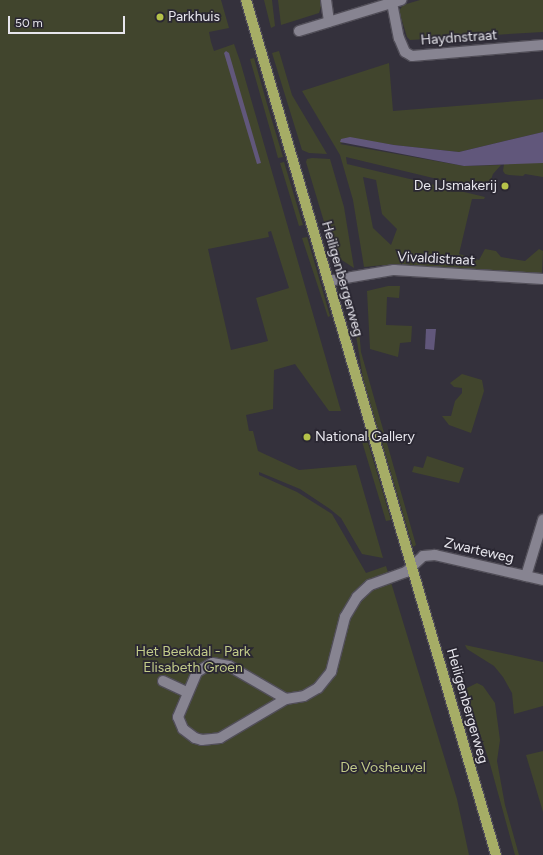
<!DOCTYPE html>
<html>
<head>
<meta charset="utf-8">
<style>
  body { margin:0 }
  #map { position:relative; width:543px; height:855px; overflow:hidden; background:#34313c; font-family:Figtree,sans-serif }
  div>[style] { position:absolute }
  .green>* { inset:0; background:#41452d }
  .water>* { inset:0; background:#61577b }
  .roads { filter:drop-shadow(1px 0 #514e58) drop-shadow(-1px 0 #514e58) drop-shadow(0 1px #514e58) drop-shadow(0 -1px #514e58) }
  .minor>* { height:10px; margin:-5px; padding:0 5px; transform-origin:5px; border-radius:5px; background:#878491 }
  .major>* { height:10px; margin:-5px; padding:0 5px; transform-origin:5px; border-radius:5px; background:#a6ad66 }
  .dots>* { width:11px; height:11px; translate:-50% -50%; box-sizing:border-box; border:2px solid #2a2732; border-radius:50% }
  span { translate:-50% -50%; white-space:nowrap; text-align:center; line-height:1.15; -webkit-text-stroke:3.5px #2a2732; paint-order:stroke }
  .poi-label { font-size:14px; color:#e7e6ed }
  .left { translate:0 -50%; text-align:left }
  .right { translate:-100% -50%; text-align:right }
  .street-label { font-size:14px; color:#e7e6ed }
  .park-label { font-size:14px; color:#c2cb89 }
  .scale { position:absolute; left:8px; top:16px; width:117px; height:18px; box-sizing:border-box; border:2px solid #e7e6ed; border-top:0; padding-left:5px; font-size:12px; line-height:14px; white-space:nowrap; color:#e7e6ed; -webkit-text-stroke:3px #2a2732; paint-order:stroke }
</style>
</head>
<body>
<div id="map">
  <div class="green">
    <div style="clip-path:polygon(evenodd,0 0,221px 0,229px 28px,209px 32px,211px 42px,214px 51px,234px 44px,240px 61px,341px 411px,329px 411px,295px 364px,274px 370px,273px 409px,246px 415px,249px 431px,253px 431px,258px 451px,299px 470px,356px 465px,383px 558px,362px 554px,341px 518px,330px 509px,300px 489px,259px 472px,259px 475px,297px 492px,332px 514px,366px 573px,386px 566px,457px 799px,469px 855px,0 855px,0 0,271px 231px,289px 288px,256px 298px,268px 341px,231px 350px,208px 249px,269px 237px,268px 232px,271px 231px)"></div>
    <div style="clip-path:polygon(264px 0,272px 0,275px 26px,271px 28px)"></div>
    <div style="clip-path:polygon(278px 0,321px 0,321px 7px,319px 13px,281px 25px)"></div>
    <div style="clip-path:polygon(420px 0,543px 0,543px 32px,410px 40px,407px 37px,399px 11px,403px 5px)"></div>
    <div style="clip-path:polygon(279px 51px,292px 95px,327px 154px,309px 153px,302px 150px,272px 53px)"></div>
    <div style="clip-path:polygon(254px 58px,267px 104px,283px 157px,278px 158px,275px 147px,250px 59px)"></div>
    <div style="clip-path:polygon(evenodd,389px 63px,393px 111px,543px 99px,543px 132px,459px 152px,394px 145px,350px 138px,340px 144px,464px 166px,501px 165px,493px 174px,487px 191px,346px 157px,347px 164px,485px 197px,484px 199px,472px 199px,459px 254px,479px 260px,485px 249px,496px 251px,501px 257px,525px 261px,539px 249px,543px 251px,542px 274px,384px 265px,364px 267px,353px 200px,340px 155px,302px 91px,389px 63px,363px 177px,376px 180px,382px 214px,397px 229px,391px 245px,373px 228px,363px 177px)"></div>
    <div style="clip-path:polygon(312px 158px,330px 159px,344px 207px,354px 268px,334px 255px,306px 162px,307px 159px)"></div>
    <div style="clip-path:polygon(284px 162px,303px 225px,299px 226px,280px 163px)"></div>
    <div style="clip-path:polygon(536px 162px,543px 163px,543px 177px,525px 174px,523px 176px,509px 175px,505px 174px,503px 171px,504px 164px)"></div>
    <div style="clip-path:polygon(307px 237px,330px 316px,328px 317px,302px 238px)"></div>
    <div style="clip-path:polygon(388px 286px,400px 286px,399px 298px,387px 297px,386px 325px,412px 326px,411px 342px,400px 343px,398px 357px,370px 349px,367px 291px)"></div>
    <div style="clip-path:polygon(353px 317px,358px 318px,361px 352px,416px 545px,413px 547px,363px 378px)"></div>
    <div style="clip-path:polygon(462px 374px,482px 380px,484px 391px,471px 433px,449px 425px,442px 416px,451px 416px,455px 401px,462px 393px,462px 388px,454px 387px,450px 383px)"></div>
    <div style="clip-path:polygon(365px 433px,391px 520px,386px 521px,360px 435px)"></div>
    <div style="clip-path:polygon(427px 456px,464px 468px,459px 483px,412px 472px,414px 466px,423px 468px)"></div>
    <div style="clip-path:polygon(465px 645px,543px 662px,543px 706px,514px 714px,512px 693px,503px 677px,494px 666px,467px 649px)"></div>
    <div style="clip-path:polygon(477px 683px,483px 686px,495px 703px,500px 740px,497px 761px,505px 805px,519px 855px,515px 855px,490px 764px,467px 694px,467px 688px)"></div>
    <div style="clip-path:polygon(543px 751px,543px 812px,526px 755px)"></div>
  </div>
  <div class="water">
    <div style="clip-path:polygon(226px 51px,229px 53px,261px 163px,257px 164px,224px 53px)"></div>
    <div style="clip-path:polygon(543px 132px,543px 163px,464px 166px,340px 142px,341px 139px,350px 137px,394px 145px,459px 152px)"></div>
    <div style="clip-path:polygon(426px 329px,436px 329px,434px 350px,425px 349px)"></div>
  </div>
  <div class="roads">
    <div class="minor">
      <div style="left:326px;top:0;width:22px;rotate:82deg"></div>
      <div style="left:392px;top:3px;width:36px;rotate:79deg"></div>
      <div style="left:399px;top:38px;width:15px;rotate:67deg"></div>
      <div style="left:405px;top:52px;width:8px;rotate:30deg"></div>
      <div style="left:412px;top:56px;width:131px;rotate:-4.8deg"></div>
      <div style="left:299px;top:31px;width:107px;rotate:-16.9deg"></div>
      <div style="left:328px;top:281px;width:67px;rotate:-9.5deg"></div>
      <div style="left:394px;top:270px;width:149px;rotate:3.5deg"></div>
      <div style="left:526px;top:576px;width:59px;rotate:-73.1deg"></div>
      <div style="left:163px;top:681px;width:26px;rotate:25deg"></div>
      <div style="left:286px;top:699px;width:66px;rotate:-149.9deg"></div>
      <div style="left:229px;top:666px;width:17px;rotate:-170deg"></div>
      <div style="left:212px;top:663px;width:17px;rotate:149deg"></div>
      <div style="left:197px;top:672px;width:49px;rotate:112.9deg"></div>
      <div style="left:178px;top:717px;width:13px;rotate:67deg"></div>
      <div style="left:183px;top:729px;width:15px;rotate:37deg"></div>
      <div style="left:195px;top:738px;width:7px;rotate:16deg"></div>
      <div style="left:202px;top:740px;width:18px;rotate:-6deg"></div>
      <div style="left:220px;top:738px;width:77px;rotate:-30.6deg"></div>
      <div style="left:286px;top:699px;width:18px;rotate:-9deg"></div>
      <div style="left:304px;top:696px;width:16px;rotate:-30deg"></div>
      <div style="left:318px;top:688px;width:21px;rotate:-51deg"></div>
      <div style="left:331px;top:672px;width:57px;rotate:-75.7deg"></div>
      <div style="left:345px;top:617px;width:23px;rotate:-59deg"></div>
      <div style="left:357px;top:597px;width:18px;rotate:-43deg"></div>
      <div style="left:370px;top:585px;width:38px;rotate:-20deg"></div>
      <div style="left:406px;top:572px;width:23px;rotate:-43deg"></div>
      <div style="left:423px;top:556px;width:12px;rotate:-5deg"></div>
      <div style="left:435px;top:555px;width:111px;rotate:13deg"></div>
    </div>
    <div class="major">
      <div style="left:246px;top:0;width:891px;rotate:73.7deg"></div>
    </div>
  </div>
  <div class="dots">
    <div style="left:160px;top:17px;background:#b5c249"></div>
    <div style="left:505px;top:186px;background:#b5c249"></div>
    <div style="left:307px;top:437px;background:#b5c249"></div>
  </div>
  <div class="poi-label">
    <span class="left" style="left:168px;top:17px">Parkhuis</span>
    <span class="right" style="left:497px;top:186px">De IJsmakerij</span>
    <span class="left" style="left:315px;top:437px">National Gallery</span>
  </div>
  <div class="street-label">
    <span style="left:459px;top:38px;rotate:-4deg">Haydnstraat</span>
    <span style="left:436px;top:259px;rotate:3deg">Vivaldistraat</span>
    <span style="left:342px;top:279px;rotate:74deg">Heiligenbergerweg</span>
    <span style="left:479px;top:551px;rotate:13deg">Zwarteweg</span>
    <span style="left:467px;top:706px;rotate:74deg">Heiligenbergerweg</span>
  </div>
  <div class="park-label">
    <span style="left:193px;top:660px">Het Beekdal - Park<br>Elisabeth Groen</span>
    <span style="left:383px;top:768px">De Vosheuvel</span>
  </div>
  <div class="scale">50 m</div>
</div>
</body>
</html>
